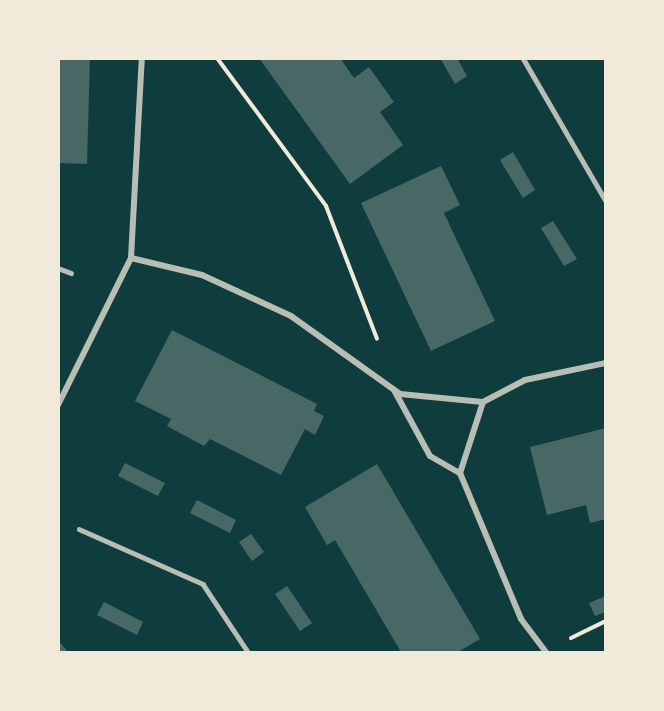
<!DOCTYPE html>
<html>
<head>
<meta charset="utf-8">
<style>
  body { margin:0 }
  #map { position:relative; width:664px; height:711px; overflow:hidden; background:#0f3d3e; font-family:Poppins,sans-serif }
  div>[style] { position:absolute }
  .building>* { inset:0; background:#486865 }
  .path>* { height:4px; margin:-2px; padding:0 2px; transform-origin:2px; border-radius:2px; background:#f1e9da }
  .service>* { height:4.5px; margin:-2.25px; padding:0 2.25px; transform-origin:2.25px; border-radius:2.25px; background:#b8beb3 }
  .minor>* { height:6px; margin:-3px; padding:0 3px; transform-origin:3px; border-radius:3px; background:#b8beb3 }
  span { translate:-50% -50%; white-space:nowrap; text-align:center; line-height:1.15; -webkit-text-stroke:6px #f1e9da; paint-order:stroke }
  .frame { position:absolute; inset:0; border:60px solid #f1e9da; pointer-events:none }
</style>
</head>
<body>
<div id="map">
  <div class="building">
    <div style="clip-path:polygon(58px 58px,90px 58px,87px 164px,58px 163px)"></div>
    <div style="clip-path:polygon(259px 58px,340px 58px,354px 78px,369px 67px,394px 102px,380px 112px,403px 145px,350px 184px)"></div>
    <div style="clip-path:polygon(440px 58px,457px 58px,467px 76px,455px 84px)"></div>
    <div style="clip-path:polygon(513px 152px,535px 190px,523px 198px,500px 160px)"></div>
    <div style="clip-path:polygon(441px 166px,460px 205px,444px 213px,495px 321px,431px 351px,361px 203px)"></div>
    <div style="clip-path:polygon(553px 221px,577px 259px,564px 266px,541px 228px)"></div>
    <div style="clip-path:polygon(172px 330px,317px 404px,314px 411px,324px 416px,315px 435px,305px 429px,281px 475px,210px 439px,204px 446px,167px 426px,171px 419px,135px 401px)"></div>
    <div style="clip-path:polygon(606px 428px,606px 519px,590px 523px,586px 505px,547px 515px,530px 447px)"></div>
    <div style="clip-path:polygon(125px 463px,165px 483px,158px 496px,118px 476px)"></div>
    <div style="clip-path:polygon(377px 464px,480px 639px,458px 652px,401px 652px,335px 540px,327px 545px,305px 507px)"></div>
    <div style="clip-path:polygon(197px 500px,236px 520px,230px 533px,190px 513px)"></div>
    <div style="clip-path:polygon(251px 534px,264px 552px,252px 561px,239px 542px)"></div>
    <div style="clip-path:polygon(287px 586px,312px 623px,300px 631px,275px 594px)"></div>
    <div style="clip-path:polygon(606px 596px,606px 612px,595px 616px,589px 603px)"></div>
    <div style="clip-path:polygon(104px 602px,143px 622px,137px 635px,97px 615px)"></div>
    <div style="clip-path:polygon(58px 640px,68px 652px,58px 652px)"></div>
  </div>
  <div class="path">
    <div style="left:217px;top:58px;width:184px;rotate:53.6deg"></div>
    <div style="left:326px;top:206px;width:142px;rotate:69deg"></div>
    <div style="left:571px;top:638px;width:39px;rotate:-26deg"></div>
  </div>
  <div class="service">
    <div style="left:523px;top:58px;width:165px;rotate:59.9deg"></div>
    <div style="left:58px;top:268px;width:14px;rotate:21deg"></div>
    <div style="left:79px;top:529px;width:136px;rotate:23.9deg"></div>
    <div style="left:203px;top:584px;width:82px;rotate:56.5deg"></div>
  </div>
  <div class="minor">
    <div style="left:131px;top:258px;width:73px;rotate:13.5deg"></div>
    <div style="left:202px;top:275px;width:98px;rotate:24.7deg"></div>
    <div style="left:291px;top:316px;width:134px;rotate:35.6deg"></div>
    <div style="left:400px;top:394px;width:83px;rotate:5.5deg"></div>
    <div style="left:394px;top:390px;width:75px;rotate:61.4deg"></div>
    <div style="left:430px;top:456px;width:34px;rotate:30deg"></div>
    <div style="left:483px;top:402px;width:75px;rotate:107.9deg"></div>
    <div style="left:460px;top:473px;width:158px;rotate:67.3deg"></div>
    <div style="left:521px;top:619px;width:41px;rotate:52.9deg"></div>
    <div style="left:483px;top:402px;width:47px;rotate:-27.6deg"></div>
    <div style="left:525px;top:380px;width:83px;rotate:-11.9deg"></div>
    <div style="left:58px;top:405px;width:164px;rotate:-63.6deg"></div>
    <div style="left:131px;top:258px;width:200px;rotate:-86.9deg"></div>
  </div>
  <div class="frame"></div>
</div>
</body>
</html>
